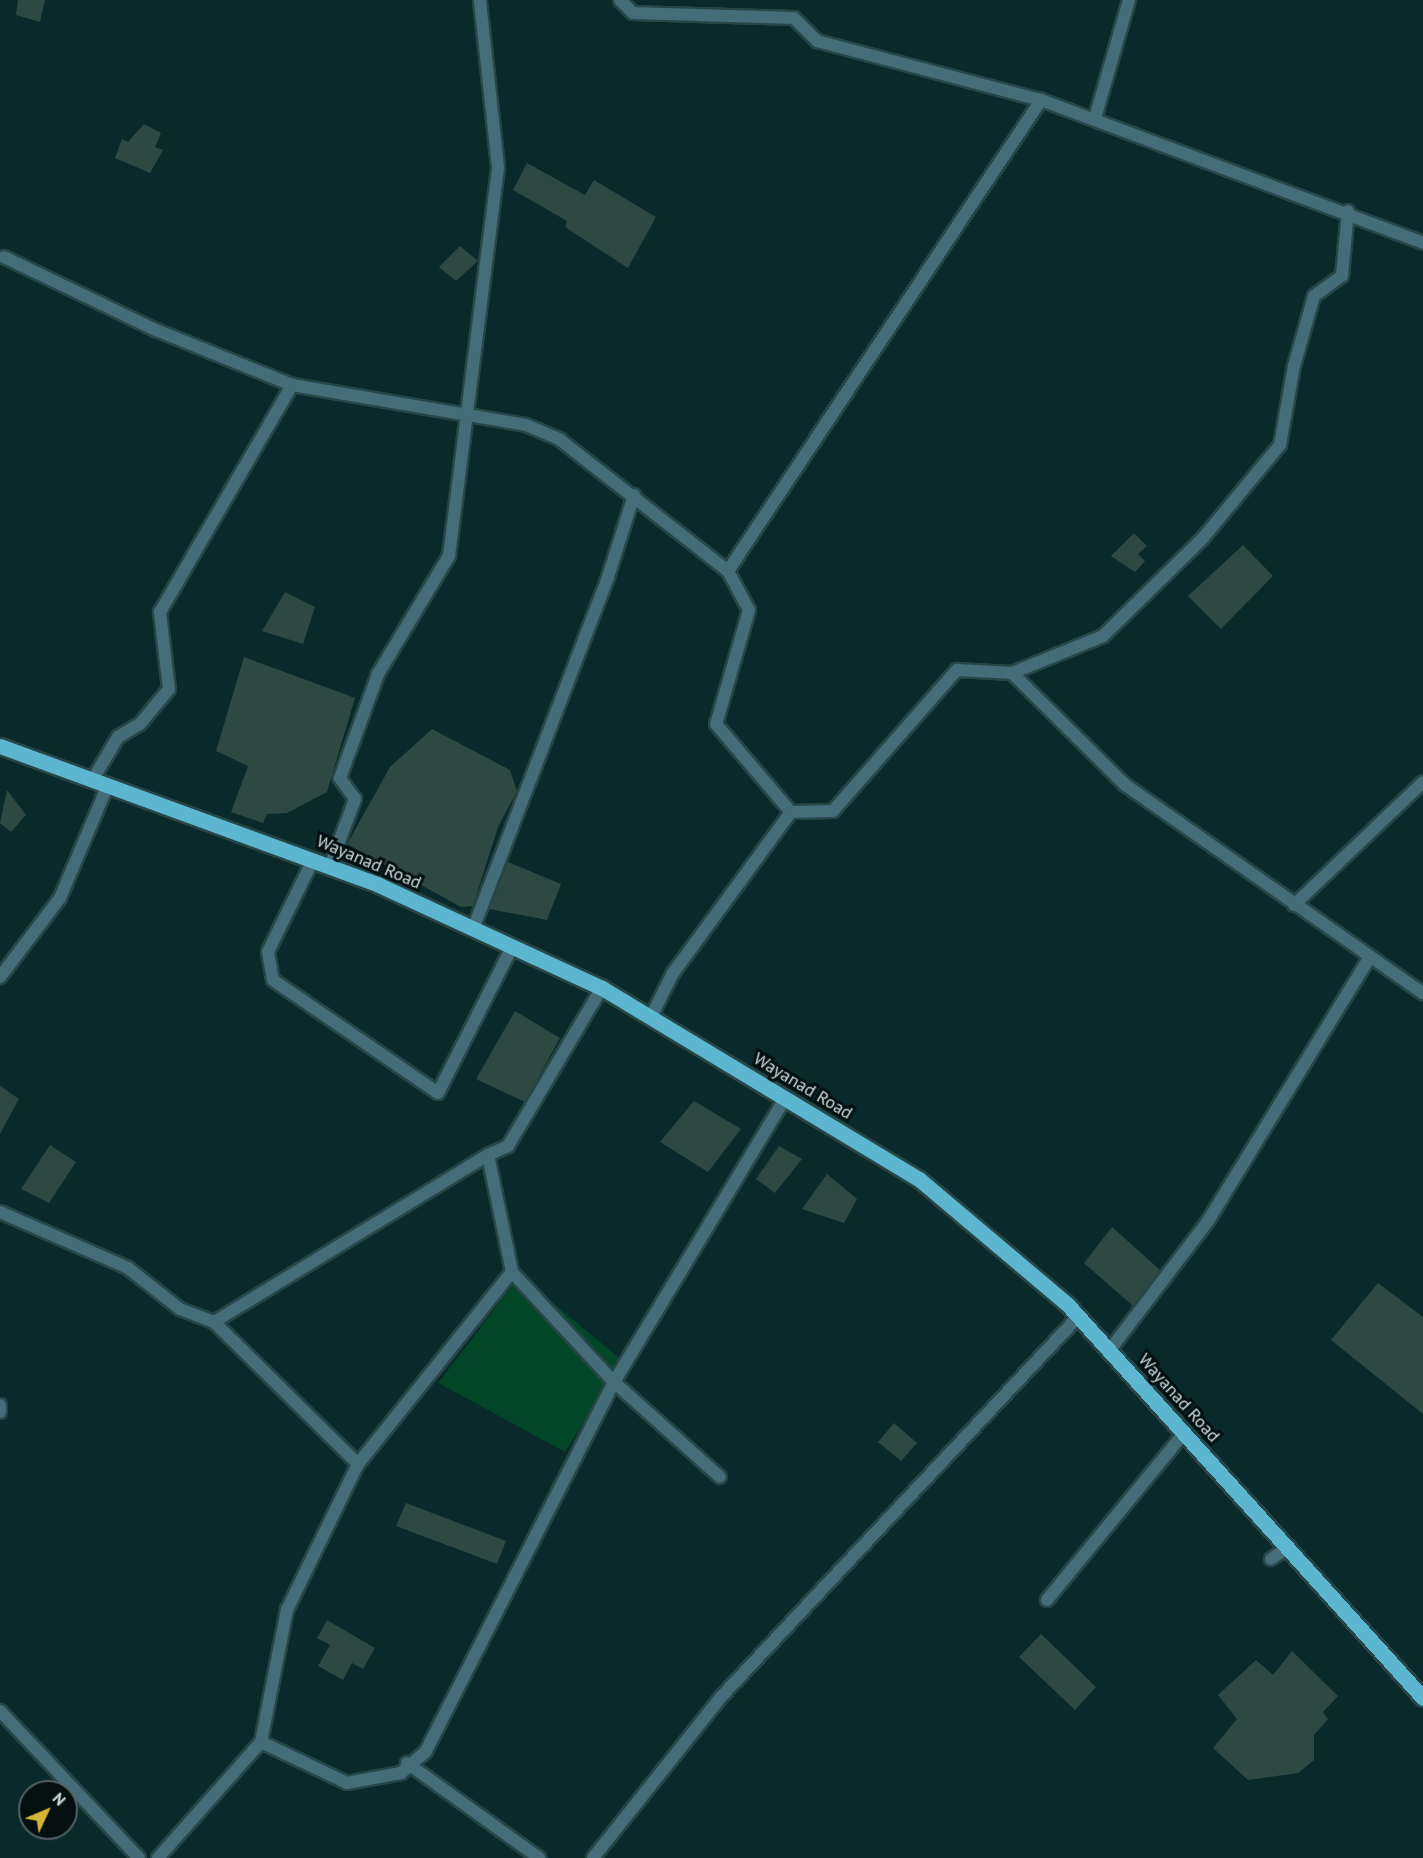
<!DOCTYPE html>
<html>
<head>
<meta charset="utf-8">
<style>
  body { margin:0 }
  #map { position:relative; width:1423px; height:1858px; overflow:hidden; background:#09292a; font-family:"PT Sans",sans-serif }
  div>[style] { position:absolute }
  .green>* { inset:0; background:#004627 }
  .building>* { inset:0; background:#2d4942 }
  .roads { filter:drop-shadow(2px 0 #284647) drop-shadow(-2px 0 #284647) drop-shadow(0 2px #284647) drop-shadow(0 -2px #284647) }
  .street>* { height:12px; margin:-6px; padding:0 6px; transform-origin:6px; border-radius:6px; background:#446d79 }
  .primary>* { height:15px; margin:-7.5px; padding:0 7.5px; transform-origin:7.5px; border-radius:7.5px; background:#5db6d0 }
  span { translate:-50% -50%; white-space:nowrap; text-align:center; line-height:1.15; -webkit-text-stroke:6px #040f10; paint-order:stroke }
  .street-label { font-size:18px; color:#cdd }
  .north { position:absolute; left:18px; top:1780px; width:60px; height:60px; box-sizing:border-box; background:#040f10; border:2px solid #546162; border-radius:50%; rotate:46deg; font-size:16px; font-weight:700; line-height:24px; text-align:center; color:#cdd }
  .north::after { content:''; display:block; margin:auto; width:21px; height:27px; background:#d6b534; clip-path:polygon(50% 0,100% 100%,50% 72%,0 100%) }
</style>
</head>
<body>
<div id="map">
  <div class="green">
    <div style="clip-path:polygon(520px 1276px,623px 1361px,565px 1452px,438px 1383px)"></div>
  </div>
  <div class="building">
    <div style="clip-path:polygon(18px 0,45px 0,40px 22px,16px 15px)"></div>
    <div style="clip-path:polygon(144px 124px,161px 133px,155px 147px,163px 150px,150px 173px,115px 158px,122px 139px,128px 142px)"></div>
    <div style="clip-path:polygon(527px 163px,585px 195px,594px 180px,656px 217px,628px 268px,565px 227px,567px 221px,513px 190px)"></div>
    <div style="clip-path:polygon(460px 246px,478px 261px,456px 281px,439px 267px)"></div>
    <div style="clip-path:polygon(1134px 533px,1147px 546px,1138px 554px,1145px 561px,1135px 572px,1111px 556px)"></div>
    <div style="clip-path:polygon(1243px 545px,1273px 576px,1221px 629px,1188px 596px)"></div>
    <div style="clip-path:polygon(285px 592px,315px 607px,303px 644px,262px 631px)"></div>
    <div style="clip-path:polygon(244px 657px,355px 698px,327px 792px,287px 813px,267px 814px,263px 823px,231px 812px,248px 766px,216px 751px)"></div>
    <div style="clip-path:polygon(432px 729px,510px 770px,517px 791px,498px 827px,473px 906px,461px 907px,347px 844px,390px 767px)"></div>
    <div style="clip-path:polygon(7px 790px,26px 815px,11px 832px,0 823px)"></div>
    <div style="clip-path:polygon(508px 862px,561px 884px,547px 920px,489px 909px)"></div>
    <div style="clip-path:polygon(515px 1011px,560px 1038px,525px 1102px,476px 1079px)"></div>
    <div style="clip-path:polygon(0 1086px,19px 1099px,0 1134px)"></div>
    <div style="clip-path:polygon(694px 1101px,741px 1129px,708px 1172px,660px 1142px)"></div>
    <div style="clip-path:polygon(50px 1145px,76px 1162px,49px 1203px,21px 1189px)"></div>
    <div style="clip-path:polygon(779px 1146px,802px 1159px,775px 1193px,756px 1179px)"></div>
    <div style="clip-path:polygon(827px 1174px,857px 1199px,844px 1223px,802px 1209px)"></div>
    <div style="clip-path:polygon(1112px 1227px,1160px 1270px,1133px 1306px,1084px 1263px)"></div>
    <div style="clip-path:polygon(1378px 1283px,1423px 1317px,1423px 1414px,1331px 1340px)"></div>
    <div style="clip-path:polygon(894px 1423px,917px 1443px,901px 1461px,878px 1442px)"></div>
    <div style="clip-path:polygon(406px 1503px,506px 1541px,497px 1564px,396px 1526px)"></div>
    <div style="clip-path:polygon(327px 1620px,375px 1648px,363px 1669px,352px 1663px,343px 1680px,318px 1666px,330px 1645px,317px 1638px)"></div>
    <div style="clip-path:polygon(1041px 1634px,1096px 1687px,1075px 1710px,1019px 1657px)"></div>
    <div style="clip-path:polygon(1292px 1651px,1338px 1696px,1323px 1712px,1328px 1719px,1314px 1735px,1314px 1760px,1298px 1773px,1248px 1780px,1213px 1748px,1237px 1719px,1218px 1695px,1256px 1660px,1273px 1675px)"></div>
  </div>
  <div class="roads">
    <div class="street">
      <div style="left:620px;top:0;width:18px;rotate:45deg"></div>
      <div style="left:633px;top:13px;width:161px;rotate:1.8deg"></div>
      <div style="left:794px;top:18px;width:33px;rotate:45deg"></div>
      <div style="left:817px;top:41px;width:232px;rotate:14.8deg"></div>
      <div style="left:1041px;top:100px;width:408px;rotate:20.5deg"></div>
      <div style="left:1095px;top:118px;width:123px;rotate:-73.9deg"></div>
      <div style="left:4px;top:257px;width:169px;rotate:25.7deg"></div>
      <div style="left:156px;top:330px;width:147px;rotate:22deg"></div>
      <div style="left:292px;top:385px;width:237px;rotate:9.7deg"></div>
      <div style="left:526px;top:425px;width:36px;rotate:23deg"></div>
      <div style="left:559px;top:439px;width:214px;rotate:38deg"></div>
      <div style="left:728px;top:571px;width:44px;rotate:61.7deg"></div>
      <div style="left:749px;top:610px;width:119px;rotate:106.1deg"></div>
      <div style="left:716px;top:724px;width:116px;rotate:49.6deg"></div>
      <div style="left:791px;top:812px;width:200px;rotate:126.2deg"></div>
      <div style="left:673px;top:973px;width:49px;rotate:116.6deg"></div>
      <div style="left:728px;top:571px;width:566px;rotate:-56.39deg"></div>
      <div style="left:1012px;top:673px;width:158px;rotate:44.7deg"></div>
      <div style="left:1124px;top:784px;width:365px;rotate:35deg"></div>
      <div style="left:93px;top:779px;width:49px;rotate:-59.2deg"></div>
      <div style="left:118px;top:737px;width:26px;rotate:-31deg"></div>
      <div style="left:140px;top:724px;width:45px;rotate:-50.4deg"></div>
      <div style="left:169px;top:689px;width:78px;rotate:-96.7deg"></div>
      <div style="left:160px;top:612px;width:263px;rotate:-59.8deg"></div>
      <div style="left:791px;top:812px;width:42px;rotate:-1.4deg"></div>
      <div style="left:833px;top:811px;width:188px;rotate:-48.7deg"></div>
      <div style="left:957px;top:670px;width:55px;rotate:3.1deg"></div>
      <div style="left:1012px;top:673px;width:98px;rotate:-22.1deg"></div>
      <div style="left:1103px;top:636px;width:140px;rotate:-44.4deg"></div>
      <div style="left:1203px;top:538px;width:121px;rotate:-50.4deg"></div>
      <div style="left:1280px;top:445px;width:80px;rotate:-80deg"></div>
      <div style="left:1294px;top:366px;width:73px;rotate:-74.1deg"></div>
      <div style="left:1314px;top:296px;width:34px;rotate:-36deg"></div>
      <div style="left:1342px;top:276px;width:65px;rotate:-84.7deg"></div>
      <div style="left:313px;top:860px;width:102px;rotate:116.1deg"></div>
      <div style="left:268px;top:952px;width:28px;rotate:80deg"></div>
      <div style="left:273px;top:980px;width:200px;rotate:34.4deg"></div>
      <div style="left:438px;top:1093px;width:164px;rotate:-63.1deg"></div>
      <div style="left:330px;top:866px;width:72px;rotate:-69.5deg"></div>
      <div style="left:355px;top:799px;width:26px;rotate:-126deg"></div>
      <div style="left:340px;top:778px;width:111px;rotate:-69.9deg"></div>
      <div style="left:378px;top:674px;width:138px;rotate:-59deg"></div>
      <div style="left:449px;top:556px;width:392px;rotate:-82.8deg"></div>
      <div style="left:498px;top:167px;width:167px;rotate:-96.2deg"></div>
      <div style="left:1294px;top:905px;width:178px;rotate:-43.6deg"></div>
      <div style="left:473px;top:929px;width:377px;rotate:-69deg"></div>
      <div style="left:608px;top:577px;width:86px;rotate:-72.4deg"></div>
      <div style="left:0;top:977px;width:99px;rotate:-52.8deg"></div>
      <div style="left:60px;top:898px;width:123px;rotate:-67deg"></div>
      <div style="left:488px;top:1155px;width:22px;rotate:-24deg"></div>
      <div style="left:508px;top:1146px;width:184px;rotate:-59.3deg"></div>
      <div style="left:0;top:1212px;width:140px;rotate:23.6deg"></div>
      <div style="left:128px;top:1268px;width:66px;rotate:38.3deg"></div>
      <div style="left:180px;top:1309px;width:36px;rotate:21deg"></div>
      <div style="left:214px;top:1322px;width:202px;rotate:44.6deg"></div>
      <div style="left:214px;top:1322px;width:321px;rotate:-31.4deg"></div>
      <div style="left:488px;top:1155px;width:119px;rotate:78.4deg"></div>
      <div style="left:512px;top:1272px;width:150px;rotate:47.2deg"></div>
      <div style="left:614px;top:1382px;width:142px;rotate:41.9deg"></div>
      <div style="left:1109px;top:1351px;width:163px;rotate:-52.7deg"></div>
      <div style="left:1208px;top:1221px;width:308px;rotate:-58.5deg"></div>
      <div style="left:0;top:1405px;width:7px;rotate:90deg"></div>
      <div style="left:1271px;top:1559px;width:22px;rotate:-34deg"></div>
      <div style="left:1047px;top:1600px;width:216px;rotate:-50.6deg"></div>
      <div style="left:0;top:1711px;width:202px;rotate:46.6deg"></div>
      <div style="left:261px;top:1742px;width:135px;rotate:-78.9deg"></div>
      <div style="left:287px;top:1610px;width:162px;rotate:-64.1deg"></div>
      <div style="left:358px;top:1464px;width:246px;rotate:-51.3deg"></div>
      <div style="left:407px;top:1763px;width:163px;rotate:35.7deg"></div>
      <div style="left:158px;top:1858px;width:155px;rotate:-48.4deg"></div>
      <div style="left:261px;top:1742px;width:95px;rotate:25.5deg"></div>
      <div style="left:347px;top:1783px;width:55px;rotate:-10.5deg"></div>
      <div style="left:401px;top:1773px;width:33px;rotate:-41deg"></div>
      <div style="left:426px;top:1751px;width:414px;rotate:-63deg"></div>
      <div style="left:614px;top:1382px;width:332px;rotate:-58.9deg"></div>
      <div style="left:593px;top:1858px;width:206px;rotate:-51.5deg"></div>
      <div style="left:721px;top:1697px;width:521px;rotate:-46.79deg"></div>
    </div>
    <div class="primary">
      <div style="left:0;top:746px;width:404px;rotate:20.1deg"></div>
      <div style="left:379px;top:885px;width:246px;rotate:24.8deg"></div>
      <div style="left:602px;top:988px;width:370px;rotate:31.1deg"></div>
      <div style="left:919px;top:1179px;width:194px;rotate:40.2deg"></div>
      <div style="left:1067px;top:1304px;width:531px;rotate:47.9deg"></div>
    </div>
  </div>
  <div class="street-label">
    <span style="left:369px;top:862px;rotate:23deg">Wayanad Road</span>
    <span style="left:803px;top:1086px;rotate:31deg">Wayanad Road</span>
    <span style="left:1179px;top:1398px;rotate:48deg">Wayanad Road</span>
  </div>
  <div class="north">N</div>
</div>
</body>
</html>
